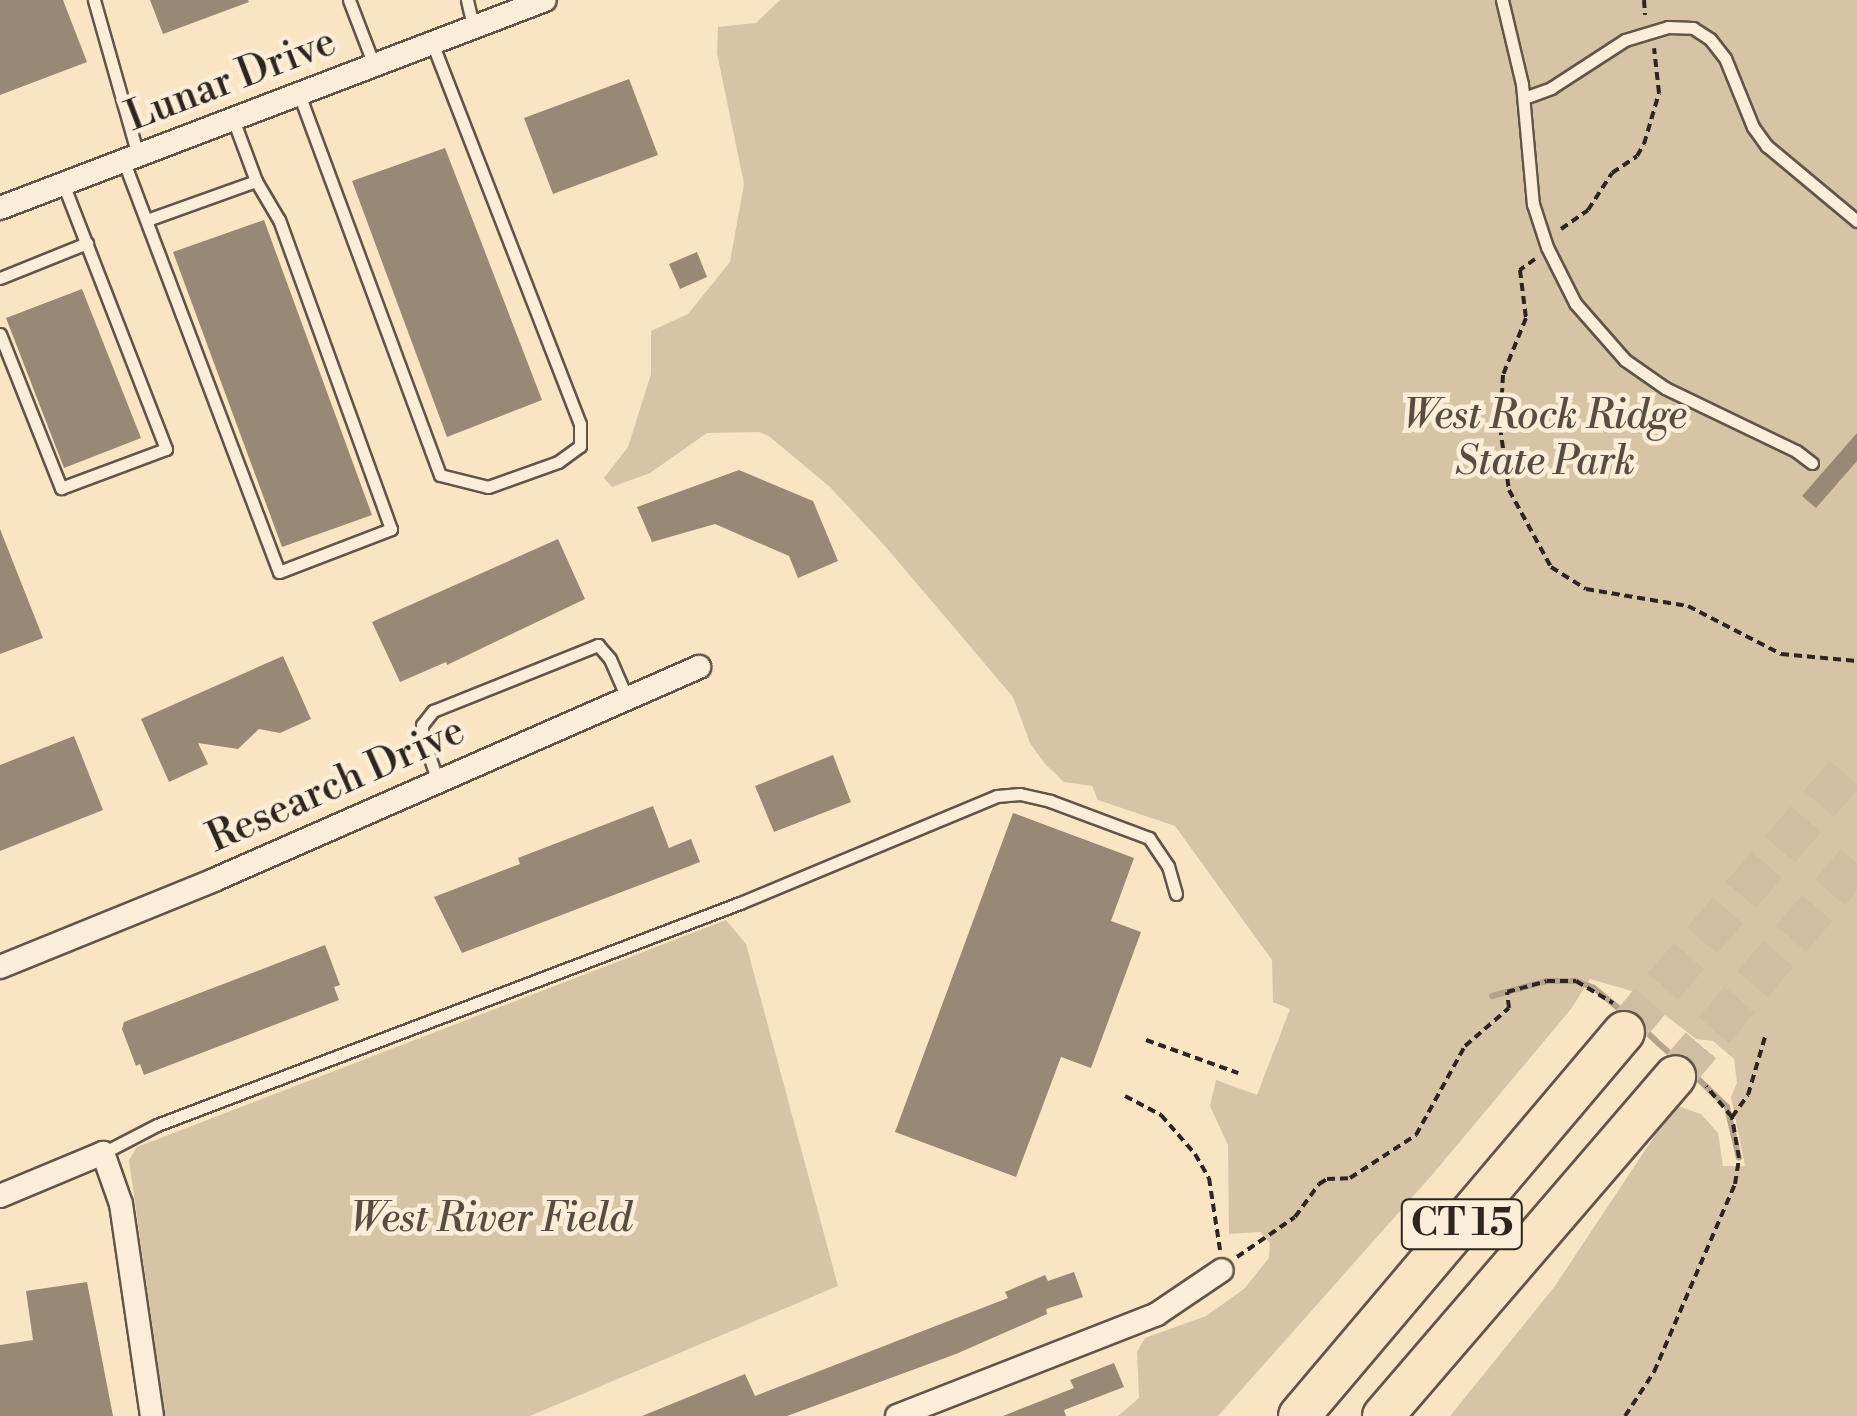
<!DOCTYPE html>
<html>
<head>
<meta charset="utf-8">
<style>
  body { margin:0 }
  #map { position:relative; width:1857px; height:1416px; overflow:hidden; background:#f9e4c3; font-family:"Libre Bodoni",serif }
  div>[style] { position:absolute }
  .green>* { inset:0; background:#d7c4a7 }
  .stream>* { height:6px; margin:-3px; padding:0 3px; transform-origin:3px; border-radius:3px; background:#b5a38b }
  .building>* { inset:0; background:#998873 }
  .motorway-tunnel>* { height:40px; margin-top:-20px; transform-origin:0; background:repeating-linear-gradient(90deg,#d1bea2 0 40px,transparent 0 60px) }
  .path>* { height:4px; margin-top:-2px; transform-origin:0; background:repeating-linear-gradient(90deg,#30251d 0 8px,transparent 0 13px) }
  .roads { filter:drop-shadow(2px 0 #625546) drop-shadow(-2px 0 #625546) drop-shadow(0 2px #625546) drop-shadow(0 -2px #625546) }
  .service>* { height:11px; margin:-5.5px; padding:0 5.5px; transform-origin:5.5px; border-radius:5.5px; background:#fbedd8 }
  .minor>* { height:22px; margin:-11px; padding:0 11px; transform-origin:11px; border-radius:11px; background:#fbedd8 }
  .motorway>* { height:40px; margin:-20px; padding:0 20px; transform-origin:20px; border-radius:20px; background:#f9e4c3 }
  span { translate:-50% -50%; white-space:nowrap; text-align:center; line-height:1.15; -webkit-text-stroke:9px #fbedd8; paint-order:stroke }
  .shield-label span { padding:2px 8px; background:#fbedd8; border:2px solid; border-radius:8px; -webkit-text-stroke-width:0 }
  .shield-label { font-size:38px; color:#30251d; font-weight:700 }
  .street-label { font-size:40px; color:#30251d }
  .park-label { font-size:40px; color:#5a4d40; font-style:italic }
</style>
</head>
<body>
<div id="map">
  <div class="green">
    <div style="clip-path:polygon(780px 0,1857px 0,1857px 1416px,1450px 1416px,1555px 1286px,1675px 1105px,1701px 1114px,1718px 1133px,1723px 1166px,1745px 1166px,1731px 1097px,1737px 1083px,1734px 1059px,1713px 1041px,1696px 1039px,1635px 992px,1590px 979px,1571px 1009px,1432px 1175px,1218px 1416px,1118px 1416px,1139px 1398px,1137px 1352px,1145px 1338px,1206px 1316px,1244px 1289px,1269px 1258px,1270px 1243px,1260px 1232px,1229px 1234px,1228px 1145px,1210px 1106px,1216px 1080px,1257px 1095px,1290px 1009px,1273px 1002px,1272px 960px,1175px 826px,1098px 800px,1092px 786px,1064px 782px,1045px 764px,1030px 743px,1013px 697px,885px 546px,830px 487px,770px 437px,759px 432px,707px 433px,650px 473px,612px 487px,604px 478px,628px 447px,651px 374px,651px 331px,688px 314px,730px 262px,744px 184px,717px 53px,718px 27px,756px 23px)"></div>
    <div style="clip-path:polygon(726px 920px,746px 944px,838px 1286px,530px 1416px,165px 1416px,129px 1160px,137px 1147px)"></div>
  </div>
  <div class="stream">
    <div style="left:1492px;top:996px;width:57px;rotate:-15.3deg"></div>
    <div style="left:1547px;top:981px;width:29px"></div>
    <div style="left:1576px;top:981px;width:19px;rotate:21deg"></div>
    <div style="left:1594px;top:988px;width:45px;rotate:39.6deg"></div>
    <div style="left:1639px;top:1025px;width:23px;rotate:43deg"></div>
    <div style="left:1658px;top:1043px;width:29px;rotate:41deg"></div>
    <div style="left:1689px;top:1070px;width:53px;rotate:44.2deg"></div>
    <div style="left:1727px;top:1107px;width:52px;rotate:76.8deg"></div>
  </div>
  <div class="building">
    <div style="clip-path:polygon(0 0,63px 0,87px 62px,0 95px)"></div>
    <div style="clip-path:polygon(150px 0,248px 0,249px 2px,163px 34px)"></div>
    <div style="clip-path:polygon(629px 79px,658px 155px,553px 194px,524px 118px)"></div>
    <div style="clip-path:polygon(445px 148px,542px 400px,447px 437px,352px 181px)"></div>
    <div style="clip-path:polygon(264px 220px,372px 515px,282px 547px,173px 252px)"></div>
    <div style="clip-path:polygon(697px 252px,707px 277px,680px 289px,669px 264px)"></div>
    <div style="clip-path:polygon(82px 289px,141px 438px,64px 468px,6px 318px)"></div>
    <div style="clip-path:polygon(1857px 433px,1857px 461px,1816px 508px,1802px 496px)"></div>
    <div style="clip-path:polygon(739px 470px,813px 501px,838px 561px,798px 578px,789px 556px,715px 524px,652px 542px,637px 507px)"></div>
    <div style="clip-path:polygon(0 529px,43px 638px,0 654px)"></div>
    <div style="clip-path:polygon(558px 539px,585px 599px,447px 665px,446px 662px,400px 682px,372px 622px)"></div>
    <div style="clip-path:polygon(283px 656px,311px 719px,280px 733px,259px 729px,238px 749px,198px 743px,208px 764px,169px 782px,141px 719px)"></div>
    <div style="clip-path:polygon(74px 736px,103px 810px,0 851px,0 765px)"></div>
    <div style="clip-path:polygon(833px 755px,851px 802px,774px 832px,755px 786px)"></div>
    <div style="clip-path:polygon(653px 806px,669px 848px,691px 839px,700px 862px,462px 953px,434px 897px,520px 864px,518px 858px)"></div>
    <div style="clip-path:polygon(1013px 813px,1134px 858px,1111px 921px,1141px 932px,1091px 1068px,1061px 1057px,1016px 1177px,895px 1132px)"></div>
    <div style="clip-path:polygon(325px 945px,340px 985px,334px 987px,339px 1000px,144px 1075px,140px 1064px,136px 1066px,122px 1029px,124px 1022px)"></div>
    <div style="clip-path:polygon(1074px 1272px,1083px 1297px,1046px 1309px,1047px 1314px,956px 1354px,787px 1416px,642px 1416px,745px 1374px,755px 1396px,1008px 1298px,1005px 1292px,1045px 1275px,1048px 1281px)"></div>
    <div style="clip-path:polygon(87px 1282px,113px 1416px,0 1416px,0 1345px,33px 1340px,26px 1291px)"></div>
    <div style="clip-path:polygon(1114px 1363px,1124px 1387px,1064px 1410px,1066px 1416px,1003px 1416px,1074px 1388px,1070px 1380px)"></div>
  </div>
  <div class="motorway-tunnel">
    <div style="left:1624px;top:1032px;width:359px;rotate:-49.5deg"></div>
    <div style="left:1675px;top:1076px;width:282px;rotate:-49.8deg"></div>
  </div>
  <div class="path">
    <div style="left:1644px;top:0;width:15px;rotate:86deg"></div>
    <div style="left:1561px;top:229px;width:33px;rotate:-35deg"></div>
    <div style="left:1588px;top:210px;width:44px;rotate:-57deg"></div>
    <div style="left:1612px;top:173px;width:30px;rotate:-34deg"></div>
    <div style="left:1637px;top:156px;width:14px;rotate:-60deg"></div>
    <div style="left:1644px;top:144px;width:53px;rotate:-73.6deg"></div>
    <div style="left:1659px;top:93px;width:45px;rotate:-96.3deg"></div>
    <div style="left:1535px;top:259px;width:19px;rotate:144deg"></div>
    <div style="left:1520px;top:270px;width:48px;rotate:82.9deg"></div>
    <div style="left:1526px;top:318px;width:61px;rotate:112deg"></div>
    <div style="left:1503px;top:375px;width:52px;rotate:93.3deg"></div>
    <div style="left:1500px;top:427px;width:64px;rotate:81.9deg"></div>
    <div style="left:1509px;top:490px;width:88px;rotate:61.4deg"></div>
    <div style="left:1551px;top:567px;width:41px;rotate:32.2deg"></div>
    <div style="left:1586px;top:589px;width:103px;rotate:9.5deg"></div>
    <div style="left:1688px;top:606px;width:105px;rotate:27.3deg"></div>
    <div style="left:1781px;top:654px;width:76px;rotate:5.3deg"></div>
    <div style="left:1146px;top:1040px;width:98px;rotate:19.7deg"></div>
    <div style="left:1125px;top:1096px;width:41px;rotate:27.8deg"></div>
    <div style="left:1161px;top:1115px;width:52px;rotate:48.9deg"></div>
    <div style="left:1195px;top:1154px;width:28px;rotate:60deg"></div>
    <div style="left:1209px;top:1178px;width:73px;rotate:81.3deg"></div>
    <div style="left:1732px;top:1117px;width:27px;rotate:-54deg"></div>
    <div style="left:1748px;top:1095px;width:60px;rotate:-73.7deg"></div>
    <div style="left:1237px;top:1257px;width:70px;rotate:-34.6deg"></div>
    <div style="left:1295px;top:1217px;width:41px;rotate:-54deg"></div>
    <div style="left:1319px;top:1184px;width:9px;rotate:-32deg"></div>
    <div style="left:1327px;top:1179px;width:23px;rotate:-2deg"></div>
    <div style="left:1350px;top:1178px;width:79px;rotate:-33.1deg"></div>
    <div style="left:1416px;top:1135px;width:102px;rotate:-61.2deg"></div>
    <div style="left:1465px;top:1046px;width:58px;rotate:-40.8deg"></div>
    <div style="left:1509px;top:1008px;width:16px;rotate:-97deg"></div>
    <div style="left:1507px;top:992px;width:41px;rotate:-15.4deg"></div>
    <div style="left:1547px;top:981px;width:29px"></div>
    <div style="left:1576px;top:981px;width:43px;rotate:30.7deg"></div>
    <div style="left:1625px;top:1416px;width:53px;rotate:-56.6deg"></div>
    <div style="left:1654px;top:1372px;width:205px;rotate:-66.7deg"></div>
    <div style="left:1735px;top:1184px;width:26px;rotate:-81deg"></div>
    <div style="left:1739px;top:1158px;width:42px;rotate:-99.7deg"></div>
    <div style="left:1732px;top:1117px;width:40px;rotate:-130deg"></div>
  </div>
  <div class="roads">
    <div class="service">
      <div style="left:94px;top:0;width:162px;rotate:74.2deg"></div>
      <div style="left:349px;top:0;width:70px;rotate:69deg"></div>
      <div style="left:467px;top:0;width:28px;rotate:77deg"></div>
      <div style="left:1502px;top:0;width:86px;rotate:76.6deg"></div>
      <div style="left:1522px;top:84px;width:121px;rotate:84.8deg"></div>
      <div style="left:1533px;top:204px;width:45px;rotate:72deg"></div>
      <div style="left:1547px;top:247px;width:63px;rotate:63.4deg"></div>
      <div style="left:1575px;top:303px;width:76px;rotate:48.7deg"></div>
      <div style="left:1625px;top:360px;width:49px;rotate:35deg"></div>
      <div style="left:1665px;top:388px;width:145px;rotate:25.7deg"></div>
      <div style="left:1796px;top:451px;width:20px;rotate:37deg"></div>
      <div style="left:299px;top:94px;width:406px;rotate:69.7deg"></div>
      <div style="left:440px;top:475px;width:49px;rotate:14deg"></div>
      <div style="left:488px;top:487px;width:74px;rotate:-19.7deg"></div>
      <div style="left:558px;top:462px;width:27px;rotate:-36deg"></div>
      <div style="left:580px;top:446px;width:22px;rotate:-90deg"></div>
      <div style="left:580px;top:424px;width:409px;rotate:-111.2deg"></div>
      <div style="left:1524px;top:98px;width:29px;rotate:-20deg"></div>
      <div style="left:1551px;top:88px;width:88px;rotate:-33deg"></div>
      <div style="left:1625px;top:40px;width:45px;rotate:-16.8deg"></div>
      <div style="left:1668px;top:27px;width:25px;rotate:2deg"></div>
      <div style="left:1693px;top:28px;width:20px;rotate:33deg"></div>
      <div style="left:1710px;top:39px;width:24px;rotate:52deg"></div>
      <div style="left:1725px;top:58px;width:74px;rotate:67.9deg"></div>
      <div style="left:1753px;top:127px;width:24px;rotate:54deg"></div>
      <div style="left:1767px;top:146px;width:117px;rotate:39.8deg"></div>
      <div style="left:124px;top:162px;width:438px;rotate:69.3deg"></div>
      <div style="left:279px;top:572px;width:120px;rotate:-21deg"></div>
      <div style="left:391px;top:529px;width:329px;rotate:-109.9deg"></div>
      <div style="left:279px;top:220px;width:45px;rotate:-120.5deg"></div>
      <div style="left:256px;top:181px;width:66px;rotate:-110.4deg"></div>
      <div style="left:147px;top:220px;width:116px;rotate:-19.7deg"></div>
      <div style="left:0;top:278px;width:94px;rotate:-21.9deg"></div>
      <div style="left:0;top:334px;width:166px;rotate:68.4deg"></div>
      <div style="left:61px;top:488px;width:112px;rotate:-20.4deg"></div>
      <div style="left:166px;top:449px;width:284px;rotate:-111.2deg"></div>
      <div style="left:438px;top:781px;width:48px;rotate:-109.6deg"></div>
      <div style="left:422px;top:736px;width:11px;rotate:-90deg"></div>
      <div style="left:422px;top:725px;width:18px;rotate:-52deg"></div>
      <div style="left:433px;top:711px;width:178px;rotate:-21.8deg"></div>
      <div style="left:598px;top:645px;width:18px;rotate:49deg"></div>
      <div style="left:610px;top:659px;width:43px;rotate:66.4deg"></div>
      <div style="left:103px;top:1153px;width:61px;rotate:-27.4deg"></div>
      <div style="left:157px;top:1125px;width:624px;rotate:-20.85deg"></div>
      <div style="left:740px;top:903px;width:278px;rotate:-22.6deg"></div>
      <div style="left:997px;top:796px;width:23px;rotate:-5deg"></div>
      <div style="left:1020px;top:794px;width:31px;rotate:13deg"></div>
      <div style="left:1050px;top:801px;width:106px;rotate:20.5deg"></div>
      <div style="left:1149px;top:838px;width:34px;rotate:56deg"></div>
      <div style="left:1168px;top:866px;width:29px;rotate:74deg"></div>
    </div>
    <div class="minor">
      <div style="left:0;top:208px;width:583px;rotate:-20.89deg"></div>
      <div style="left:0;top:967px;width:231px;rotate:-22.1deg"></div>
      <div style="left:214px;top:880px;width:530px;rotate:-23.71deg"></div>
      <div style="left:0;top:1196px;width:112px;rotate:-22.7deg"></div>
      <div style="left:103px;top:1153px;width:54px;rotate:70.6deg"></div>
      <div style="left:121px;top:1204px;width:214px;rotate:81.7deg"></div>
      <div style="left:897px;top:1416px;width:279px;rotate:-21.4deg"></div>
      <div style="left:1157px;top:1314px;width:78px;rotate:-34.1deg"></div>
    </div>
    <div class="motorway">
      <div style="left:1299px;top:1416px;width:503px;rotate:-49.76deg"></div>
      <div style="left:1383px;top:1416px;width:448px;rotate:-49.3deg"></div>
    </div>
  </div>
  <div class="shield-label">
    <span style="left:1462px;top:1224px">CT 15</span>
  </div>
  <div class="street-label">
    <span style="left:231px;top:80px;rotate:-21deg">Lunar Drive</span>
    <span style="left:336px;top:785px;rotate:-24deg">Research Drive</span>
  </div>
  <div class="park-label">
    <span style="left:1545px;top:439px">West Rock Ridge<br>State Park</span>
    <span style="left:491px;top:1219px">West River Field</span>
  </div>
</div>
</body>
</html>
